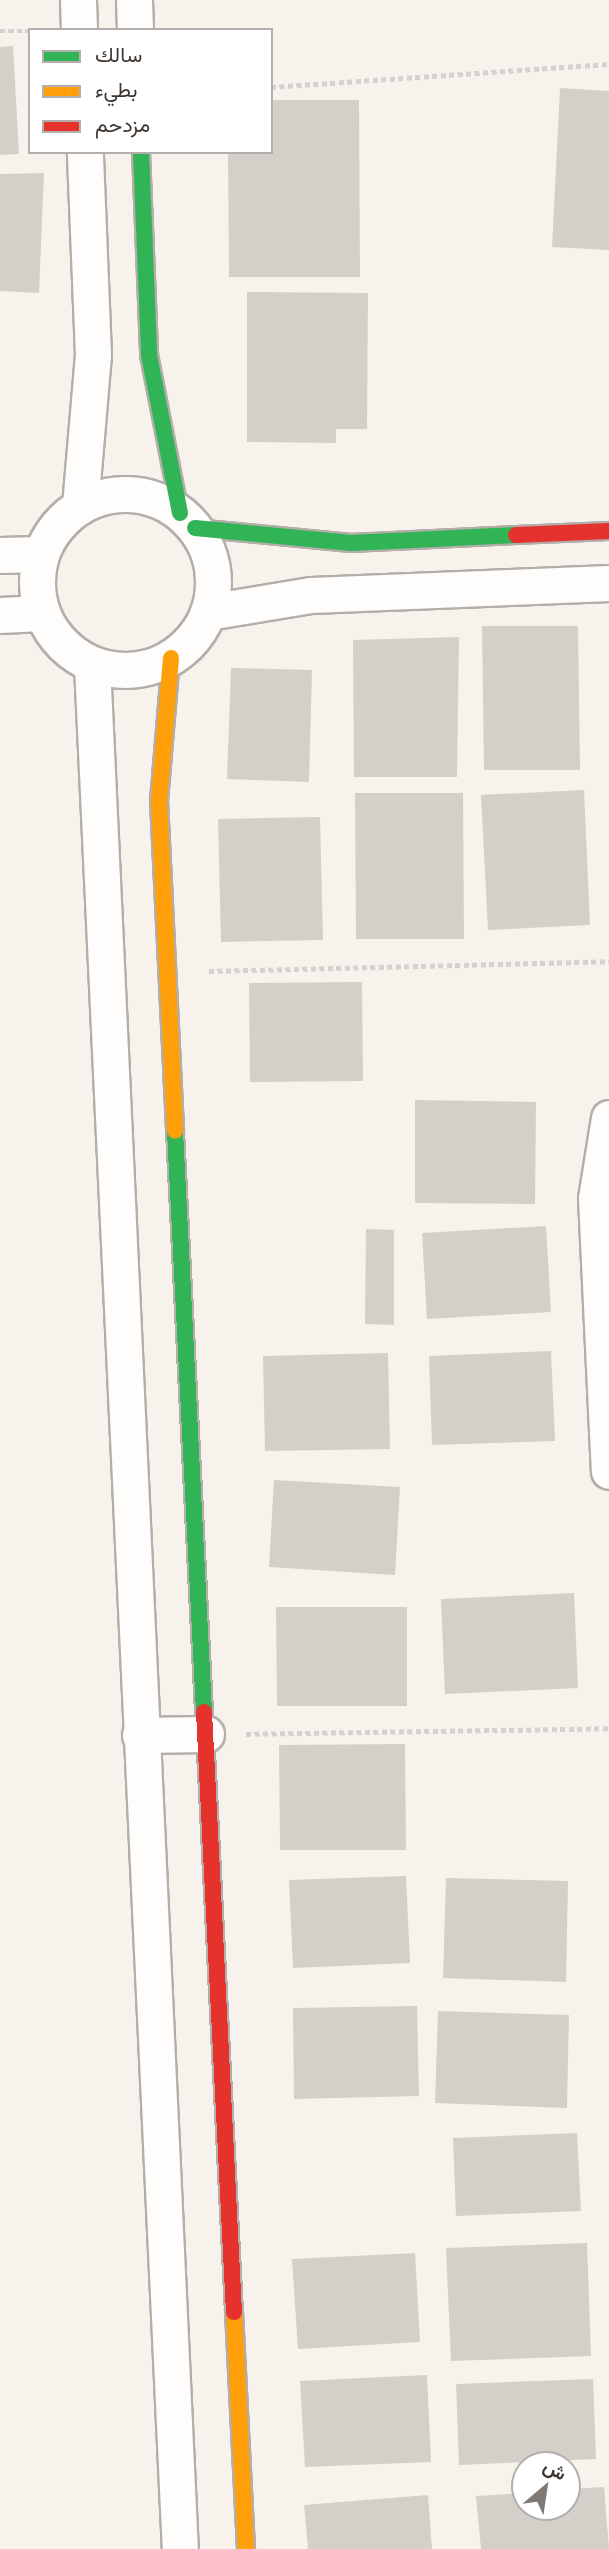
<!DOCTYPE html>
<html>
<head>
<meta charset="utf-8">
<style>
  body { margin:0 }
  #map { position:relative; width:609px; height:2549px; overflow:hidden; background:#f8f2ed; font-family:"Public Sans",Vazirmatn,sans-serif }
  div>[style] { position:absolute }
  .building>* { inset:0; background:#d5cfca }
  .path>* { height:4.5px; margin-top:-2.25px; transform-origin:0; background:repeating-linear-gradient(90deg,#d4d1ce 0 5px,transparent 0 8.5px) }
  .roads { filter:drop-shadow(2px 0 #b3aea9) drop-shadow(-2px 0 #b3aea9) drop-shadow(0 2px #b3aea9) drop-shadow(0 -2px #b3aea9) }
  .street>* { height:35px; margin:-17.5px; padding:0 17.5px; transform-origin:17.5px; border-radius:17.5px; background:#fefdfc }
  .street>.ring { margin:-17.5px; padding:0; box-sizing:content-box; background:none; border:35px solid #fefdfc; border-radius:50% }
  .fast>* { height:16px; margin:-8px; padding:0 8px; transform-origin:8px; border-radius:8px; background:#30b455 }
  .slow>* { height:16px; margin:-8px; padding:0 8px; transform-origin:8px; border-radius:8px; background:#ff9f0a }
  .jam>* { height:16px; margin:-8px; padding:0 8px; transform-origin:8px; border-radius:8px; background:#e5322d }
  span { translate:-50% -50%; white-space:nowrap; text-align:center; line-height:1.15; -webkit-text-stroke:5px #fff; paint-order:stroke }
  .legend { position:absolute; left:28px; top:28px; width:245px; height:126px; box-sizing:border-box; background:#fff; border:2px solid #b2afad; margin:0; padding:9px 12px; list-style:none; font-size:21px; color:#3f3832 }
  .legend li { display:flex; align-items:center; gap:14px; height:35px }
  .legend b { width:35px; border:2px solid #b2afad }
  .north { position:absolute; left:511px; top:2451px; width:70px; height:70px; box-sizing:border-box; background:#fff; border:2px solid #b2afad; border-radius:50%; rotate:29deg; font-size:19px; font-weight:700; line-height:28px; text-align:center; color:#3f3832 }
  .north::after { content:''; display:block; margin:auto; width:24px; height:32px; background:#807973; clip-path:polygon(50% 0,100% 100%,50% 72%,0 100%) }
</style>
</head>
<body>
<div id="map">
  <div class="building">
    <div style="clip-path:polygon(13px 46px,19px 154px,0 155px,0 47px)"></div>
    <div style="clip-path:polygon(560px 88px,609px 91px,609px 250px,552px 247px)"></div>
    <div style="clip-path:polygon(271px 100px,359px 100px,360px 277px,229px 277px,228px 152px,271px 152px)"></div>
    <div style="clip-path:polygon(44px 173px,39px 293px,0 291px,0 174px)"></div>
    <div style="clip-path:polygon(247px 292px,368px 293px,367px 429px,336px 429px,336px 443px,247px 442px)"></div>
    <div style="clip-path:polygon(482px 626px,578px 626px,580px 770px,484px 770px)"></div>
    <div style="clip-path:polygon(459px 637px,457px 777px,354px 777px,353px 640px)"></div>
    <div style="clip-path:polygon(231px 668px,312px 670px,309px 782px,227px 779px)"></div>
    <div style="clip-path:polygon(584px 790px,590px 925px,488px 930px,481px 795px)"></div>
    <div style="clip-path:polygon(355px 793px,463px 793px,464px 939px,356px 939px)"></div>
    <div style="clip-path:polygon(320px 817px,323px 940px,221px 942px,218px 819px)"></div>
    <div style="clip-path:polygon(362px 982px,363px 1081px,250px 1082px,249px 983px)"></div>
    <div style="clip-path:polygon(415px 1100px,536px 1102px,535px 1204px,415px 1203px)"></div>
    <div style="clip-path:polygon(546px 1226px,551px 1312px,427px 1319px,422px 1233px)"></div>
    <div style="clip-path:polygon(366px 1229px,394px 1230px,394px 1325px,365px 1324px)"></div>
    <div style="clip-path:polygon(551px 1351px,555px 1441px,432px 1445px,429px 1356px)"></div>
    <div style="clip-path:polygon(388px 1353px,390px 1449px,265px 1451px,263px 1356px)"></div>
    <div style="clip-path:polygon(274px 1480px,400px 1487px,395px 1575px,269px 1567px)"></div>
    <div style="clip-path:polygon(574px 1593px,578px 1688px,445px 1694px,441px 1599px)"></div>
    <div style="clip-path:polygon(276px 1607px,407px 1607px,407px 1706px,277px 1706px)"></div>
    <div style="clip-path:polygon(405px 1744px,406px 1850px,280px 1850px,279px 1745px)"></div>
    <div style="clip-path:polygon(406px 1876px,410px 1963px,293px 1968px,289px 1880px)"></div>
    <div style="clip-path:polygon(446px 1878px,568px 1881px,566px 1982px,443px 1978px)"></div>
    <div style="clip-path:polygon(417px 2006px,419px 2096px,294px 2099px,293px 2008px)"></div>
    <div style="clip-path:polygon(438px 2011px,569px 2015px,567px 2108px,435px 2103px)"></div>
    <div style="clip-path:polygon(577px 2133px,581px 2211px,456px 2216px,453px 2138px)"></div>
    <div style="clip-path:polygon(587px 2243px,591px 2356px,451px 2361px,446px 2248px)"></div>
    <div style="clip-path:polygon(415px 2253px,420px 2342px,298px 2349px,292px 2259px)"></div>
    <div style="clip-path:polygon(427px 2375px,431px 2462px,305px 2467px,300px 2381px)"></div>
    <div style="clip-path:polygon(593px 2379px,596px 2459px,459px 2465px,456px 2384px)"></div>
    <div style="clip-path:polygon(604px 2487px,609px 2549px,481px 2549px,476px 2496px,525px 2493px,525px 2507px,567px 2507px,567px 2489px)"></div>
    <div style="clip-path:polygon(428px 2495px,432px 2549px,308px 2549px,304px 2505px)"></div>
  </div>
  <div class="path">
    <div style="left:0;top:31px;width:30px"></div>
    <div style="left:271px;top:87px;width:339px;rotate:-3.9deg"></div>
    <div style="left:209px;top:971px;width:400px;rotate:-1.4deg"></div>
    <div style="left:246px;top:1734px;width:363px;rotate:-0.9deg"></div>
  </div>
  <div class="roads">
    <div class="street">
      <div style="left:78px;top:0;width:30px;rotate:88deg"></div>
      <div style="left:134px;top:0;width:30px;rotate:88deg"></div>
      <div class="ring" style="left:37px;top:494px;width:141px;height:141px"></div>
      <div style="left:80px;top:506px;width:152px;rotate:-85.1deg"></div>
      <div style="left:93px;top:355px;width:203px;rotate:-92.3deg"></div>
      <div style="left:0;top:555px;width:41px;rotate:-1.4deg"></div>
      <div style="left:208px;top:612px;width:104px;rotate:-9.4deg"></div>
      <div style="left:311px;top:595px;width:298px;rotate:-2.3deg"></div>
      <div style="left:0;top:615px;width:42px;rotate:-2.7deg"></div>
      <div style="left:92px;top:665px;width:1886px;rotate:87.33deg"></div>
      <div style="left:609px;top:1118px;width:81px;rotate:99.2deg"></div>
      <div style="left:596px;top:1198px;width:273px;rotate:87.3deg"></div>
      <div style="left:140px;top:1735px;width:66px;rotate:-0.9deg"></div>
    </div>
    <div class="fast">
      <div style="left:141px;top:152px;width:203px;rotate:87.7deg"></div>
      <div style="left:149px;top:355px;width:161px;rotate:78.9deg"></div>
      <div style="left:195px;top:528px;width:157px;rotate:5.5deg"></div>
      <div style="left:351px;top:543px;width:165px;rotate:-2.8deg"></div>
      <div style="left:175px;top:1131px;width:582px;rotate:87.14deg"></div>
    </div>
    <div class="slow">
      <div style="left:171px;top:658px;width:144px;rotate:94.8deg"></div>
      <div style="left:159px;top:801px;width:330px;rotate:87.2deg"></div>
      <div style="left:234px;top:2312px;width:237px;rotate:87.1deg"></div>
    </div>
    <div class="jam">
      <div style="left:516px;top:535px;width:93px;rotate:-2.5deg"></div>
      <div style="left:204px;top:1712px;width:601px;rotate:87.14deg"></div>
    </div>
  </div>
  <ul class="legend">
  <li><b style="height:9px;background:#30b455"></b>سالك</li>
  <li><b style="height:9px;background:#ff9f0a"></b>بطيء</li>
  <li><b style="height:9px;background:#e5322d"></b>مزدحم</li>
  </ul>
  <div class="north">ش</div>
</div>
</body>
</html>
